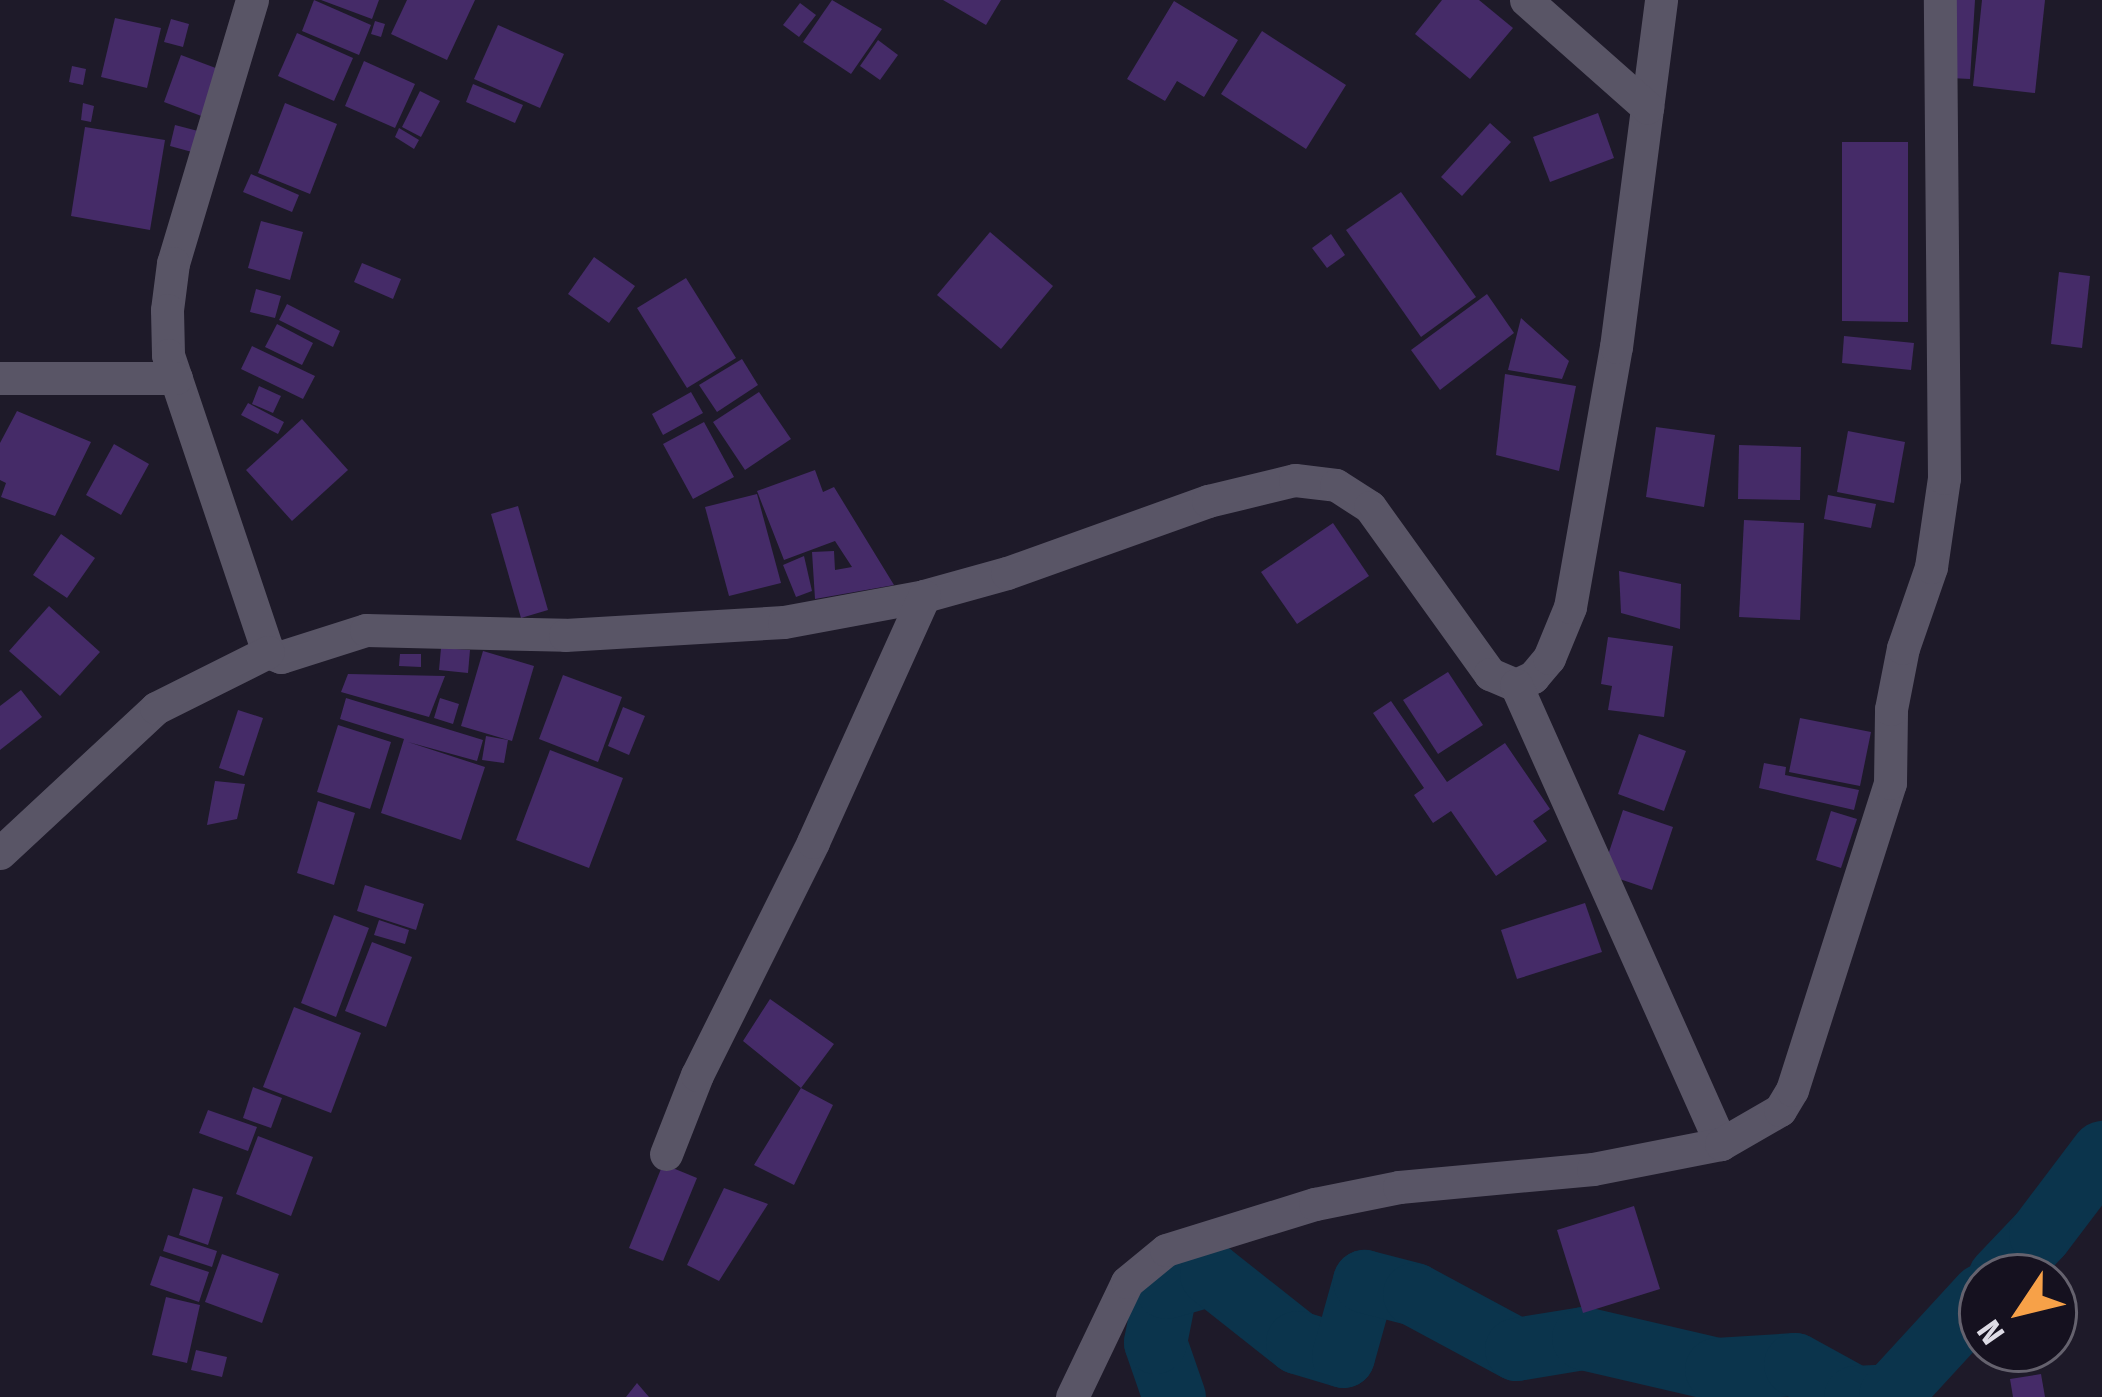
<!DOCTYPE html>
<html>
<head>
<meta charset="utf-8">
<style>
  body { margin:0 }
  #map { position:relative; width:2102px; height:1397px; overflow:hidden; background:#1e1a29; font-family:"Fira Sans Condensed",sans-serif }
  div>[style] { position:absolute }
  .river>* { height:63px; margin:-31.5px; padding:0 31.5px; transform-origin:31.5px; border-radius:31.5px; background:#0b344c }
  .building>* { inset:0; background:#452b68 }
  .minor>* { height:33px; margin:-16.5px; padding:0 16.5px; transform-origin:16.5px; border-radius:16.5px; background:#595566 }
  span { translate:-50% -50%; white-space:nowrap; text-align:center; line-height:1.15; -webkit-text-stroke:10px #15111f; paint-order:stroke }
  .north { position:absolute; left:1958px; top:1253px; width:120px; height:120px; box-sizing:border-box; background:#15111f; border:3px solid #65626e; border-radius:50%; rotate:235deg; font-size:33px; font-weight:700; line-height:48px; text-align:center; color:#dddbe5 }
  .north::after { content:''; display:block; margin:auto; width:42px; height:54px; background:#f7a148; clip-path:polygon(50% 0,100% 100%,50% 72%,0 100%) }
</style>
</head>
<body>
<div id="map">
  <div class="river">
    <div style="left:1999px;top:1277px;width:59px;rotate:-46.4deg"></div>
    <div style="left:2040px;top:1234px;width:103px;rotate:-52.9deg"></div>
    <div style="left:1174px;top:1397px;width:58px;rotate:-109.1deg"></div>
    <div style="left:1155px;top:1342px;width:56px;rotate:-78.7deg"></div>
    <div style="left:1166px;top:1287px;width:47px;rotate:-16.1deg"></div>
    <div style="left:1211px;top:1274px;width:110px;rotate:38.3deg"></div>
    <div style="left:1297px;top:1342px;width:48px;rotate:16.9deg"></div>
    <div style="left:1343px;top:1356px;width:78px;rotate:-74.4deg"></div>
    <div style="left:1364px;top:1281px;width:52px;rotate:14.6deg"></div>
    <div style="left:1414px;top:1294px;width:116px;rotate:28.3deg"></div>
    <div style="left:1516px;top:1349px;width:68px;rotate:-9.3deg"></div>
    <div style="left:1583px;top:1338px;width:137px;rotate:13.1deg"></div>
    <div style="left:1716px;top:1369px;width:79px;rotate:-3.6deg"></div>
    <div style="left:1795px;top:1364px;width:68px;rotate:28.8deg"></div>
    <div style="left:1855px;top:1397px;width:35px;rotate:-3deg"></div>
    <div style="left:1890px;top:1395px;width:136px;rotate:-47.4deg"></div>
  </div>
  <div class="building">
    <div style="clip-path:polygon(314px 0,371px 25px,359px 55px,302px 31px)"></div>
    <div style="clip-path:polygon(321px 0,379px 0,372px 19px)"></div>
    <div style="clip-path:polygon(407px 0,475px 0,447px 60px,391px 34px)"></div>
    <div style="clip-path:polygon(832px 0,882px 29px,851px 74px,803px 42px)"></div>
    <div style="clip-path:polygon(943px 0,1001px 0,986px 25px)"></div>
    <div style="clip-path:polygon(1442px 0,1479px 0,1513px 28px,1470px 79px,1415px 34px)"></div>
    <div style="clip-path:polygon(1955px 0,1975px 0,1970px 79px,1950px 78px)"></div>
    <div style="clip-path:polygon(1982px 0,2045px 0,2035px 93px,1973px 86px)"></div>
    <div style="clip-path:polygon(1174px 1px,1238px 40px,1204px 97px,1177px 81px,1165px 101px,1127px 79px)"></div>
    <div style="clip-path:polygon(800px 3px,816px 15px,799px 37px,783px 25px)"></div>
    <div style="clip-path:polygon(115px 18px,161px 28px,147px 88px,101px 77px)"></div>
    <div style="clip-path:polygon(171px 19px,189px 24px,183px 47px,164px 42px)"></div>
    <div style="clip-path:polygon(375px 21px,385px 24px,381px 37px,371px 34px)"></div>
    <div style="clip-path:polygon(498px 25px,564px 54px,540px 108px,474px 79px)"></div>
    <div style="clip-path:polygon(1262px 31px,1346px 85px,1306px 149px,1221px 94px)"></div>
    <div style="clip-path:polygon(297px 33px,353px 58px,334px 101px,278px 76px)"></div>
    <div style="clip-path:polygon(878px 40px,898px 55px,880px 80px,860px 66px)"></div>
    <div style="clip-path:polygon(181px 55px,221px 70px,204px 117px,164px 102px)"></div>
    <div style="clip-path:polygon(364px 61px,415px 84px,395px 128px,345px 106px)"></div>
    <div style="clip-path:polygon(72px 66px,86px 69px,83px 85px,69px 82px)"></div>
    <div style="clip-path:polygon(473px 84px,523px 105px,515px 123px,466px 102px)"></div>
    <div style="clip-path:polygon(420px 91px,440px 101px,421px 137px,402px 127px)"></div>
    <div style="clip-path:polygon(83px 103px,94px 106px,91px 122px,81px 120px)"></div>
    <div style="clip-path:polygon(285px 103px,337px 124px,310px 194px,258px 173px)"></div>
    <div style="clip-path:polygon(1598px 113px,1614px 158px,1550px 182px,1533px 137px)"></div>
    <div style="clip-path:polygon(1490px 123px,1511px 142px,1462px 196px,1441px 177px)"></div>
    <div style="clip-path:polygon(175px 125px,198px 131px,192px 152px,170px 146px)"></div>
    <div style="clip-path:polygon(85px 127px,165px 140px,150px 230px,71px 216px)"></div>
    <div style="clip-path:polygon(399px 128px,419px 140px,414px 149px,395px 137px)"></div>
    <div style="clip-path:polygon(1842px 142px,1908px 142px,1908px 322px,1842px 321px)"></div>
    <div style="clip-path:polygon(251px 174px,299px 195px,292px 212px,243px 192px)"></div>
    <div style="clip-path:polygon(1401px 192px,1476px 297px,1421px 337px,1346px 230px)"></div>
    <div style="clip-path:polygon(261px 221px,303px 232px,290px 280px,248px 268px)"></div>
    <div style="clip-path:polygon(990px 232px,1053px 286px,1001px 349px,937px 295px)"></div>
    <div style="clip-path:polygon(1331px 234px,1345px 255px,1327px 268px,1312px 248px)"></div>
    <div style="clip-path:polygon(594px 257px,635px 286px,609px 323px,568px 294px)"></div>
    <div style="clip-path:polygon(362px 263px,401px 279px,393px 299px,354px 282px)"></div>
    <div style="clip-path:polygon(2059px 272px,2090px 276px,2082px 348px,2051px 344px)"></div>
    <div style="clip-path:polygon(686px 278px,736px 358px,687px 388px,637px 308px)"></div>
    <div style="clip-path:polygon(256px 289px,281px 296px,275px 318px,250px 312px)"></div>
    <div style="clip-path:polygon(1487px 294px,1514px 333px,1440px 390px,1411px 350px)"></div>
    <div style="clip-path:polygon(287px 304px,340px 331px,333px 347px,279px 320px)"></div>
    <div style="clip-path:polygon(1521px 318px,1569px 361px,1562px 379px,1508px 370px)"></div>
    <div style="clip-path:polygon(277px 324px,313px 343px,302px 365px,265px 347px)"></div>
    <div style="clip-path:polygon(1844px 336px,1914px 343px,1911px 370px,1842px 363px)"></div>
    <div style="clip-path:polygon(252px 346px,315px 376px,303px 399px,241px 369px)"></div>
    <div style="clip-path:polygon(742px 359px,758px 385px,717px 412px,699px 385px)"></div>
    <div style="clip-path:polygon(1505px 374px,1576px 386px,1559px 471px,1496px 455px)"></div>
    <div style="clip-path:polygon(259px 386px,281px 396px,273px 413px,252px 404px)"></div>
    <div style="clip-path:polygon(691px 392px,703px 413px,663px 435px,652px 414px)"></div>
    <div style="clip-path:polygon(759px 392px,791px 439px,745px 470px,713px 422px)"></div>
    <div style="clip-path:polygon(248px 403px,284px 422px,278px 434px,241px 415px)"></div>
    <div style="clip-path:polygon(17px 411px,91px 442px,55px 516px,1px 497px,6px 483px,0 480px,0 443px)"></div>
    <div style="clip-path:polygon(302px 419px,348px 470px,292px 521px,246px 470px)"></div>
    <div style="clip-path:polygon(704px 422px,734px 477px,693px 499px,663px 444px)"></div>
    <div style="clip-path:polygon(1656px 427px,1715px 435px,1704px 507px,1646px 497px)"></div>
    <div style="clip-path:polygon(1848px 431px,1905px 442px,1894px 503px,1837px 492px)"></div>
    <div style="clip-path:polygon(114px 444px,149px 464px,121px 515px,86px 495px)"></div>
    <div style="clip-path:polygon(1739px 445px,1801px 447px,1800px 500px,1738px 499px)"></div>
    <div style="clip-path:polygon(815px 470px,823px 492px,834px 487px,894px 585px,815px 599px,812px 552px,834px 551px,835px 570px,852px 567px,835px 541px,784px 560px,757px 491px)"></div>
    <div style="clip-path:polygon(757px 494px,781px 583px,729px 596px,705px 507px)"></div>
    <div style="clip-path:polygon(1828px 495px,1876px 504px,1871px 528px,1824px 519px)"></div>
    <div style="clip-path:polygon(518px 506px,548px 610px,521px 618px,491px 514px)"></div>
    <div style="clip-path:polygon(1744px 520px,1804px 523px,1800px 620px,1739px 617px)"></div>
    <div style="clip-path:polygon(1333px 523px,1369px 576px,1297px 624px,1261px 572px)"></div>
    <div style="clip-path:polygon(61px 534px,95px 558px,67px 598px,33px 575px)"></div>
    <div style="clip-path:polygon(804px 556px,812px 591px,796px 597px,783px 565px)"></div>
    <div style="clip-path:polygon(1619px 571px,1681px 584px,1680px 629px,1621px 613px)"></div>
    <div style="clip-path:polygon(49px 606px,100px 652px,60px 696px,9px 651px)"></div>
    <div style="clip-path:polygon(1608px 637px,1673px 646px,1664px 717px,1608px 710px,1612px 686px,1601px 684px)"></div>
    <div style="clip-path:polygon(441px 648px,470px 650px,468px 673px,439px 670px)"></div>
    <div style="clip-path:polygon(483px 651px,534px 666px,512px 741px,461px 726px)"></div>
    <div style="clip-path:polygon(400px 654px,421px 654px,421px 667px,399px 666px)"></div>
    <div style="clip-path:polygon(1448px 672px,1483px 725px,1438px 754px,1403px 700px)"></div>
    <div style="clip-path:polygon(348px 674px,445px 676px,429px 717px,341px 692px)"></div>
    <div style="clip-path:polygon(563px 675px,622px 697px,598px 762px,539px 739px)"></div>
    <div style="clip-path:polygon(21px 690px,42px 717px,0 750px,0 706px)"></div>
    <div style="clip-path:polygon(346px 698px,483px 740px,477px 761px,408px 742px,485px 767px,461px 840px,381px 813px,404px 739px,340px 719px)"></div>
    <div style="clip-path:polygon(440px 698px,459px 704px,453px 724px,434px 718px)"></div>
    <div style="clip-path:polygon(1391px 701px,1447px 782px,1505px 743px,1550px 809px,1533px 821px,1547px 841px,1496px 876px,1451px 811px,1433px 823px,1414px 795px,1424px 788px,1373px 713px)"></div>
    <div style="clip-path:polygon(623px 707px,645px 716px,629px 755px,608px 746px)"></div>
    <div style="clip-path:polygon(238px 710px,263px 718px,244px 776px,219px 768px)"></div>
    <div style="clip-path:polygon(1800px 718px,1871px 732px,1860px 786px,1789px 772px)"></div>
    <div style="clip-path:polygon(338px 725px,391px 742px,370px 809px,317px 792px)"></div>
    <div style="clip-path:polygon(1639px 734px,1686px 751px,1664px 811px,1618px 794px)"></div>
    <div style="clip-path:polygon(486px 736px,508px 740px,504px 763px,482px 760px)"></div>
    <div style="clip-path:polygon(550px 750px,623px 778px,589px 868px,516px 840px)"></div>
    <div style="clip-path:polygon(1764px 763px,1786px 767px,1785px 775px,1859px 790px,1854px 810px,1759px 788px)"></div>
    <div style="clip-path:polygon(215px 781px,245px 784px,237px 819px,207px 825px)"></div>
    <div style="clip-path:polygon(318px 801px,355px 813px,334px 885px,297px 873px)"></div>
    <div style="clip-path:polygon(1623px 810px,1673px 827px,1652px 890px,1602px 873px)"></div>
    <div style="clip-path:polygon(1831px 811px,1857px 819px,1841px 868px,1816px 860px)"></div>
    <div style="clip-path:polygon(365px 885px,424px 904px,416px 930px,357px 911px)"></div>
    <div style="clip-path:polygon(1585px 903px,1602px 952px,1517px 979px,1501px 930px)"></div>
    <div style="clip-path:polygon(334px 915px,369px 928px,336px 1017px,301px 1003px)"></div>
    <div style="clip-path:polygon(379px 920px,409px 930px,405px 944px,374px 935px)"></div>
    <div style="clip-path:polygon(372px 942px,412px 957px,386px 1027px,345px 1011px)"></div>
    <div style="clip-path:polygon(770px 999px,834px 1044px,801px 1088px,833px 1105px,794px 1185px,754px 1165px,801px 1088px,743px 1041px)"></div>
    <div style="clip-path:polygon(294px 1007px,361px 1033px,331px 1113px,263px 1087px)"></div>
    <div style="clip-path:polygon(253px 1087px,282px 1098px,271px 1128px,243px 1118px)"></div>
    <div style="clip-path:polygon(208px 1110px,257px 1127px,248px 1151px,199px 1133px)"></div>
    <div style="clip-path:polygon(258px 1136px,313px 1157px,291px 1216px,236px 1194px)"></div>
    <div style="clip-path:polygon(663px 1164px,697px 1178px,663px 1261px,629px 1248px)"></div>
    <div style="clip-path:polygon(193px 1188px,223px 1197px,208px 1245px,179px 1235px)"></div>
    <div style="clip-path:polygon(724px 1188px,768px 1204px,719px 1281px,687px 1265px)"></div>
    <div style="clip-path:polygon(1634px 1206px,1660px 1289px,1583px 1313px,1557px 1230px)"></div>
    <div style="clip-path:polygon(168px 1235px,217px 1251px,212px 1267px,163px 1251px)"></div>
    <div style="clip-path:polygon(222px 1254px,279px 1274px,262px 1323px,205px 1302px)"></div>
    <div style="clip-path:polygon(160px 1256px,209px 1272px,199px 1302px,150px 1285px)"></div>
    <div style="clip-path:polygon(166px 1297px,200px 1305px,187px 1363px,152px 1355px)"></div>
    <div style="clip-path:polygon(196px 1350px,227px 1357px,222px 1377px,191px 1370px)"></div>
    <div style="clip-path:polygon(2041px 1374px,2045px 1397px,2013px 1397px,2010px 1379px)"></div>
    <div style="clip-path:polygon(637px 1383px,649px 1397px,626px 1397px)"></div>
  </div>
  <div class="minor">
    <div style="left:252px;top:0;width:275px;rotate:106.7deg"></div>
    <div style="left:173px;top:263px;width:47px;rotate:97.3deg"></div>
    <div style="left:167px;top:310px;width:45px;rotate:88.7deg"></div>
    <div style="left:168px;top:355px;width:313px;rotate:71.4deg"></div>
    <div style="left:268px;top:652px;width:14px;rotate:21deg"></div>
    <div style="left:281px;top:657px;width:89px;rotate:-17.6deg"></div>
    <div style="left:366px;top:630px;width:199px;rotate:1.4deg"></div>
    <div style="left:565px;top:635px;width:219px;rotate:-3.4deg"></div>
    <div style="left:784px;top:622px;width:142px;rotate:-10.5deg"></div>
    <div style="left:924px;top:596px;width:86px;rotate:-15.5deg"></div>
    <div style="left:1007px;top:573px;width:214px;rotate:-19.7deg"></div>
    <div style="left:1208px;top:501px;width:89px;rotate:-13.6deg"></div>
    <div style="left:1295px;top:480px;width:41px;rotate:7deg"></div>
    <div style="left:1336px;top:485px;width:40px;rotate:32.9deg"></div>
    <div style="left:1370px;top:507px;width:206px;rotate:54.3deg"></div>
    <div style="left:1490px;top:674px;width:28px;rotate:23deg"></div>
    <div style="left:1516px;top:685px;width:19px;rotate:-25deg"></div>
    <div style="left:1533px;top:677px;width:25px;rotate:-50deg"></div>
    <div style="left:1549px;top:658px;width:55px;rotate:-67.6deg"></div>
    <div style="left:1570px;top:607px;width:264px;rotate:-80deg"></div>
    <div style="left:1616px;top:347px;width:350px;rotate:-82.6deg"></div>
    <div style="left:1526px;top:0;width:162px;rotate:41.5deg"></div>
    <div style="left:0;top:378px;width:176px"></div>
    <div style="left:1516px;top:685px;width:503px;rotate:65.93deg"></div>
    <div style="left:0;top:853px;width:213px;rotate:-42.9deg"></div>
    <div style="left:156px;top:708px;width:125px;rotate:-26.6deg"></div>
    <div style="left:666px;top:1154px;width:85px;rotate:-68.6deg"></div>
    <div style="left:697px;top:1075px;width:260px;rotate:-63.5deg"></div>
    <div style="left:813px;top:842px;width:270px;rotate:-65.7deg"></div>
    <div style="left:1072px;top:1397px;width:127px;rotate:-64.4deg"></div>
    <div style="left:1127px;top:1282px;width:50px;rotate:-39.4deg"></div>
    <div style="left:1166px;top:1250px;width:156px;rotate:-17.2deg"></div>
    <div style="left:1315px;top:1204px;width:86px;rotate:-11.4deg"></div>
    <div style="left:1399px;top:1187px;width:195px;rotate:-5.3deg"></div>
    <div style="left:1593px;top:1169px;width:130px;rotate:-11.1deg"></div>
    <div style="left:1721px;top:1144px;width:68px;rotate:-30deg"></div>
    <div style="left:1780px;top:1110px;width:23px;rotate:-59deg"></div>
    <div style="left:1792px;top:1090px;width:322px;rotate:-72.3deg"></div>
    <div style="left:1890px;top:783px;width:74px;rotate:-89.2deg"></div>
    <div style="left:1891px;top:709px;width:62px;rotate:-78.9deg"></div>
    <div style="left:1903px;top:648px;width:86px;rotate:-70.9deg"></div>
    <div style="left:1931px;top:567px;width:90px;rotate:-81.7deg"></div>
    <div style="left:1944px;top:478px;width:478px;rotate:-90.5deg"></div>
  </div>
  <div class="north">N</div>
</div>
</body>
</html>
